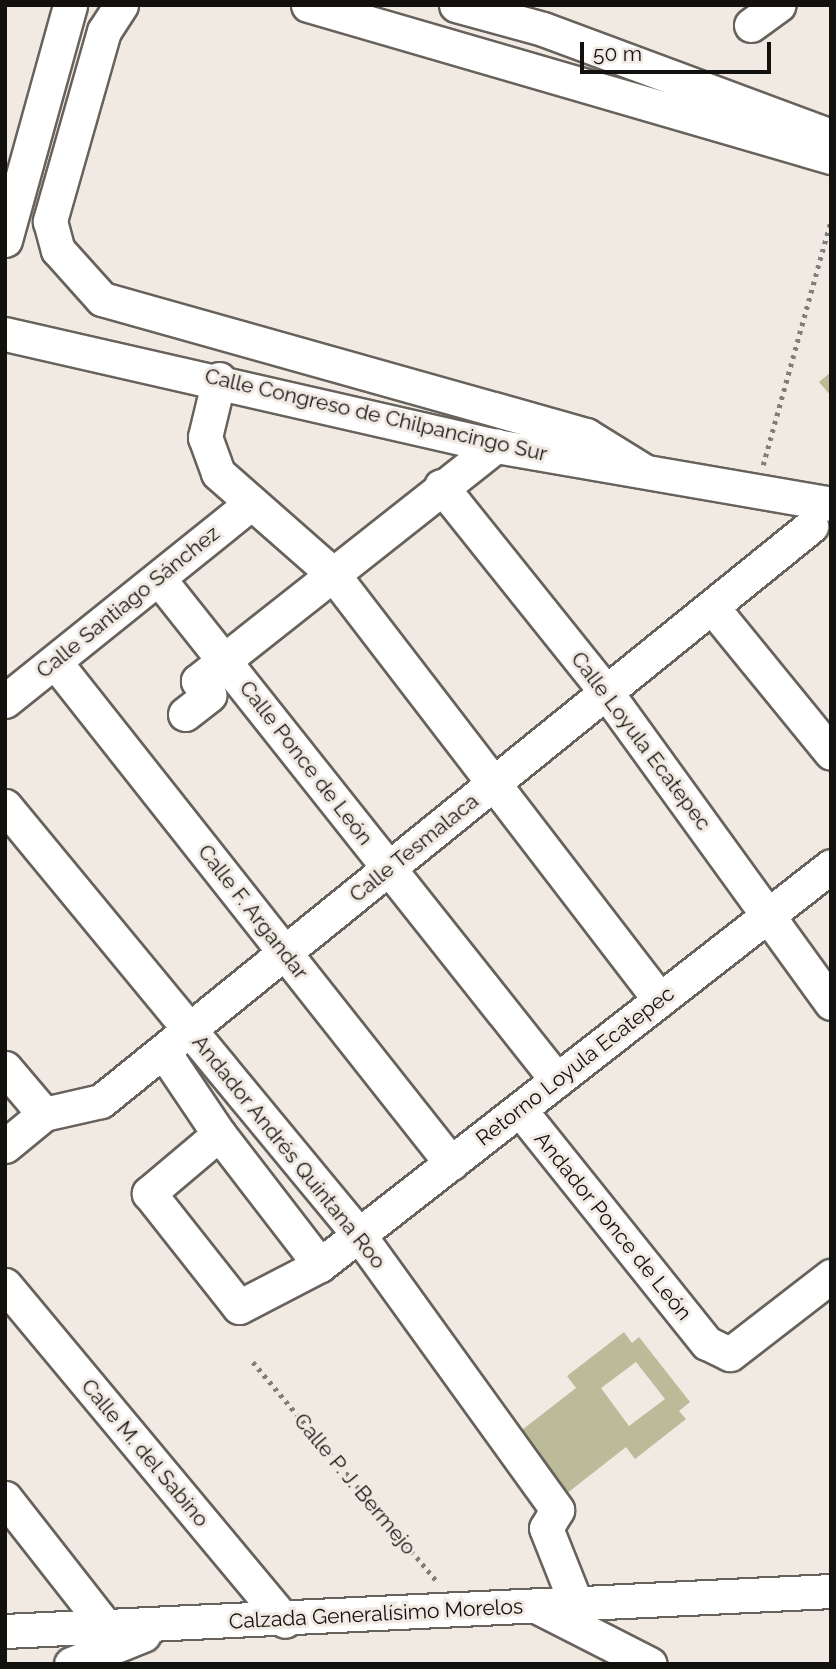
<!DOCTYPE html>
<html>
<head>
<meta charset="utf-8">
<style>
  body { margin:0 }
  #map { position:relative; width:836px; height:1669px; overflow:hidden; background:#f1eae3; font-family:Raleway,sans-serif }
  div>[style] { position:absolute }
  .building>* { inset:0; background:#bbba99 }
  .path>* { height:4.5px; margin-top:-2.25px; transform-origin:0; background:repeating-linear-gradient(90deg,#817d78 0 3.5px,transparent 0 8.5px) }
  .roads { filter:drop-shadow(2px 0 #67625b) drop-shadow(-2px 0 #67625b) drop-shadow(0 2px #67625b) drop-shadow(0 -2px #67625b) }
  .minor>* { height:33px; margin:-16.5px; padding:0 16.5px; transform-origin:16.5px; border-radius:16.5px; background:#fff }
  span { translate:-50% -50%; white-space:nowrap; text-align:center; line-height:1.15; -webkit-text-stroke:6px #f1eae3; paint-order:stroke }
  .street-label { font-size:21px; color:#13110e }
  .frame { position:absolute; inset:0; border:7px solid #13110e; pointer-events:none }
  .scale { position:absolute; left:580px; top:42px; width:191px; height:32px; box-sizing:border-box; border:4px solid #13110e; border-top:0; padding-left:9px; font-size:21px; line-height:24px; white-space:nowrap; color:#13110e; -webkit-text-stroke:5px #f1eae3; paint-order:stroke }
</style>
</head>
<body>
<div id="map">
  <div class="building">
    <div style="clip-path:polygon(831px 372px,831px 396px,819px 382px)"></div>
    <div style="clip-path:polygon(evenodd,624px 1332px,632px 1343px,639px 1337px,690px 1402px,679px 1411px,686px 1419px,635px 1459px,626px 1447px,566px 1494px,518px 1433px,576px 1388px,567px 1376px,624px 1332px,636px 1362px,665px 1399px,629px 1426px,601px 1388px,636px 1362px)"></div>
  </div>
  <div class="path">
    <div style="left:763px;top:465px;width:254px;rotate:-74.5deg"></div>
    <div style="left:253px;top:1362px;width:286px;rotate:50deg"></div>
  </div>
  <div class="roads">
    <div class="minor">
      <div style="left:121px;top:5px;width:31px;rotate:123deg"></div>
      <div style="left:104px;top:31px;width:198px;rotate:105.9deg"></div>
      <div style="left:50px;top:221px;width:30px;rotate:75deg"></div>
      <div style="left:58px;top:250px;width:66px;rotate:48.1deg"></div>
      <div style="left:102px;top:299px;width:503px;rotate:15.69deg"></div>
      <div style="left:586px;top:435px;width:68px;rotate:31.8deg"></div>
      <div style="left:308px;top:5px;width:545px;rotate:16.21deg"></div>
      <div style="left:456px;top:5px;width:90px;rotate:15.4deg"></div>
      <div style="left:543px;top:29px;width:307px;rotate:20.4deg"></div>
      <div style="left:751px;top:25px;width:34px;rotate:-36deg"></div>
      <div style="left:5px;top:240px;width:244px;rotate:-74.5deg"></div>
      <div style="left:5px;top:334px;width:504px;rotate:12.85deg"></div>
      <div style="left:496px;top:446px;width:340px;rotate:9.8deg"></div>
      <div style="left:219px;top:379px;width:60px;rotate:103.6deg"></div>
      <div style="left:205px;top:437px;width:38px;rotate:70deg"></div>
      <div style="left:218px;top:473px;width:152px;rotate:41.3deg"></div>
      <div style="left:332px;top:573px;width:538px;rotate:52.47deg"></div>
      <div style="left:441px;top:486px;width:264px;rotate:51.3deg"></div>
      <div style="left:606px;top:692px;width:384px;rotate:54.1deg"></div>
      <div style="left:159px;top:579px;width:640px;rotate:51.54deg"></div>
      <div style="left:712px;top:607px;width:188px;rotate:50.8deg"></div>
      <div style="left:55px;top:662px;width:639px;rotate:51.68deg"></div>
      <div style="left:5px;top:701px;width:316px;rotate:-38.8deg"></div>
      <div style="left:185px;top:714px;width:31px;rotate:-38deg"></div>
      <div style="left:209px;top:695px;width:18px;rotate:-128deg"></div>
      <div style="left:198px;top:681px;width:380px;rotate:-38.3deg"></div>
      <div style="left:5px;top:806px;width:556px;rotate:50.47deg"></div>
      <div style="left:359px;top:1235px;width:339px;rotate:54.2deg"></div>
      <div style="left:557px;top:1510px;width:21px;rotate:121deg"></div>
      <div style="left:546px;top:1528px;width:84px;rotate:68.3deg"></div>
      <div style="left:163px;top:1051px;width:100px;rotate:56deg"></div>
      <div style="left:5px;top:1068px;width:60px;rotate:49.7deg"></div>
      <div style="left:520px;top:1110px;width:299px;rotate:51.3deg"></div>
      <div style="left:707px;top:1343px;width:25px;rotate:26deg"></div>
      <div style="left:730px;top:1354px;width:128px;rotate:-37.7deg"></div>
      <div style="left:5px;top:1146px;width:50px;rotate:-39.4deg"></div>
      <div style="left:44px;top:1114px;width:58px;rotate:-12.8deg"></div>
      <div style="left:101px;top:1101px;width:914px;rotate:-39deg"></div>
      <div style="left:320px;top:1265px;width:165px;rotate:-127.6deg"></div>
      <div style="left:219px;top:1134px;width:92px;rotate:139.9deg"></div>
      <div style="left:149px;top:1193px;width:145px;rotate:51.7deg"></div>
      <div style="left:239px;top:1307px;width:91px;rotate:-27.4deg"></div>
      <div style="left:320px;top:1265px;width:648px;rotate:-37.98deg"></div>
      <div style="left:5px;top:1285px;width:437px;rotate:50.2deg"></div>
      <div style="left:5px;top:1498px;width:165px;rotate:51.9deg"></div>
      <div style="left:540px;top:1608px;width:123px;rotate:27deg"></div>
      <div style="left:5px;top:1631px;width:827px;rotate:-2.77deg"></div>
      <div style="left:71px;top:1664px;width:78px;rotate:-21.9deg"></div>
    </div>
  </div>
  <div class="street-label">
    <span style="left:376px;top:415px;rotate:13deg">Calle Congreso de Chilpancingo Sur</span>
    <span style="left:128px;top:602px;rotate:-39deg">Calle Santiago Sánchez</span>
    <span style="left:641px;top:741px;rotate:53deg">Calle Loyula Ecatepec</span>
    <span style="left:306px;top:763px;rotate:52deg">Calle Ponce de León</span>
    <span style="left:414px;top:848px;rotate:-39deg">Calle Tesmalaca</span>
    <span style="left:253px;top:912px;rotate:52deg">Calle F. Argandar</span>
    <span style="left:575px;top:1066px;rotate:-38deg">Retorno Loyula Ecatepec</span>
    <span style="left:289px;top:1152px;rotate:51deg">Andador Andrés Quintana Roo</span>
    <span style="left:613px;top:1226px;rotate:51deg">Andador Ponce de León</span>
    <span style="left:145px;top:1453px;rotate:50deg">Calle M. del Sabino</span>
    <span style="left:355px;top:1484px;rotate:50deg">Calle P. J. Bermejo</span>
    <span style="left:376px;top:1614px;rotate:-3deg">Calzada Generalísimo Morelos</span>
  </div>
  <div class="frame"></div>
  <div class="scale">50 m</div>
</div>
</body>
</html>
